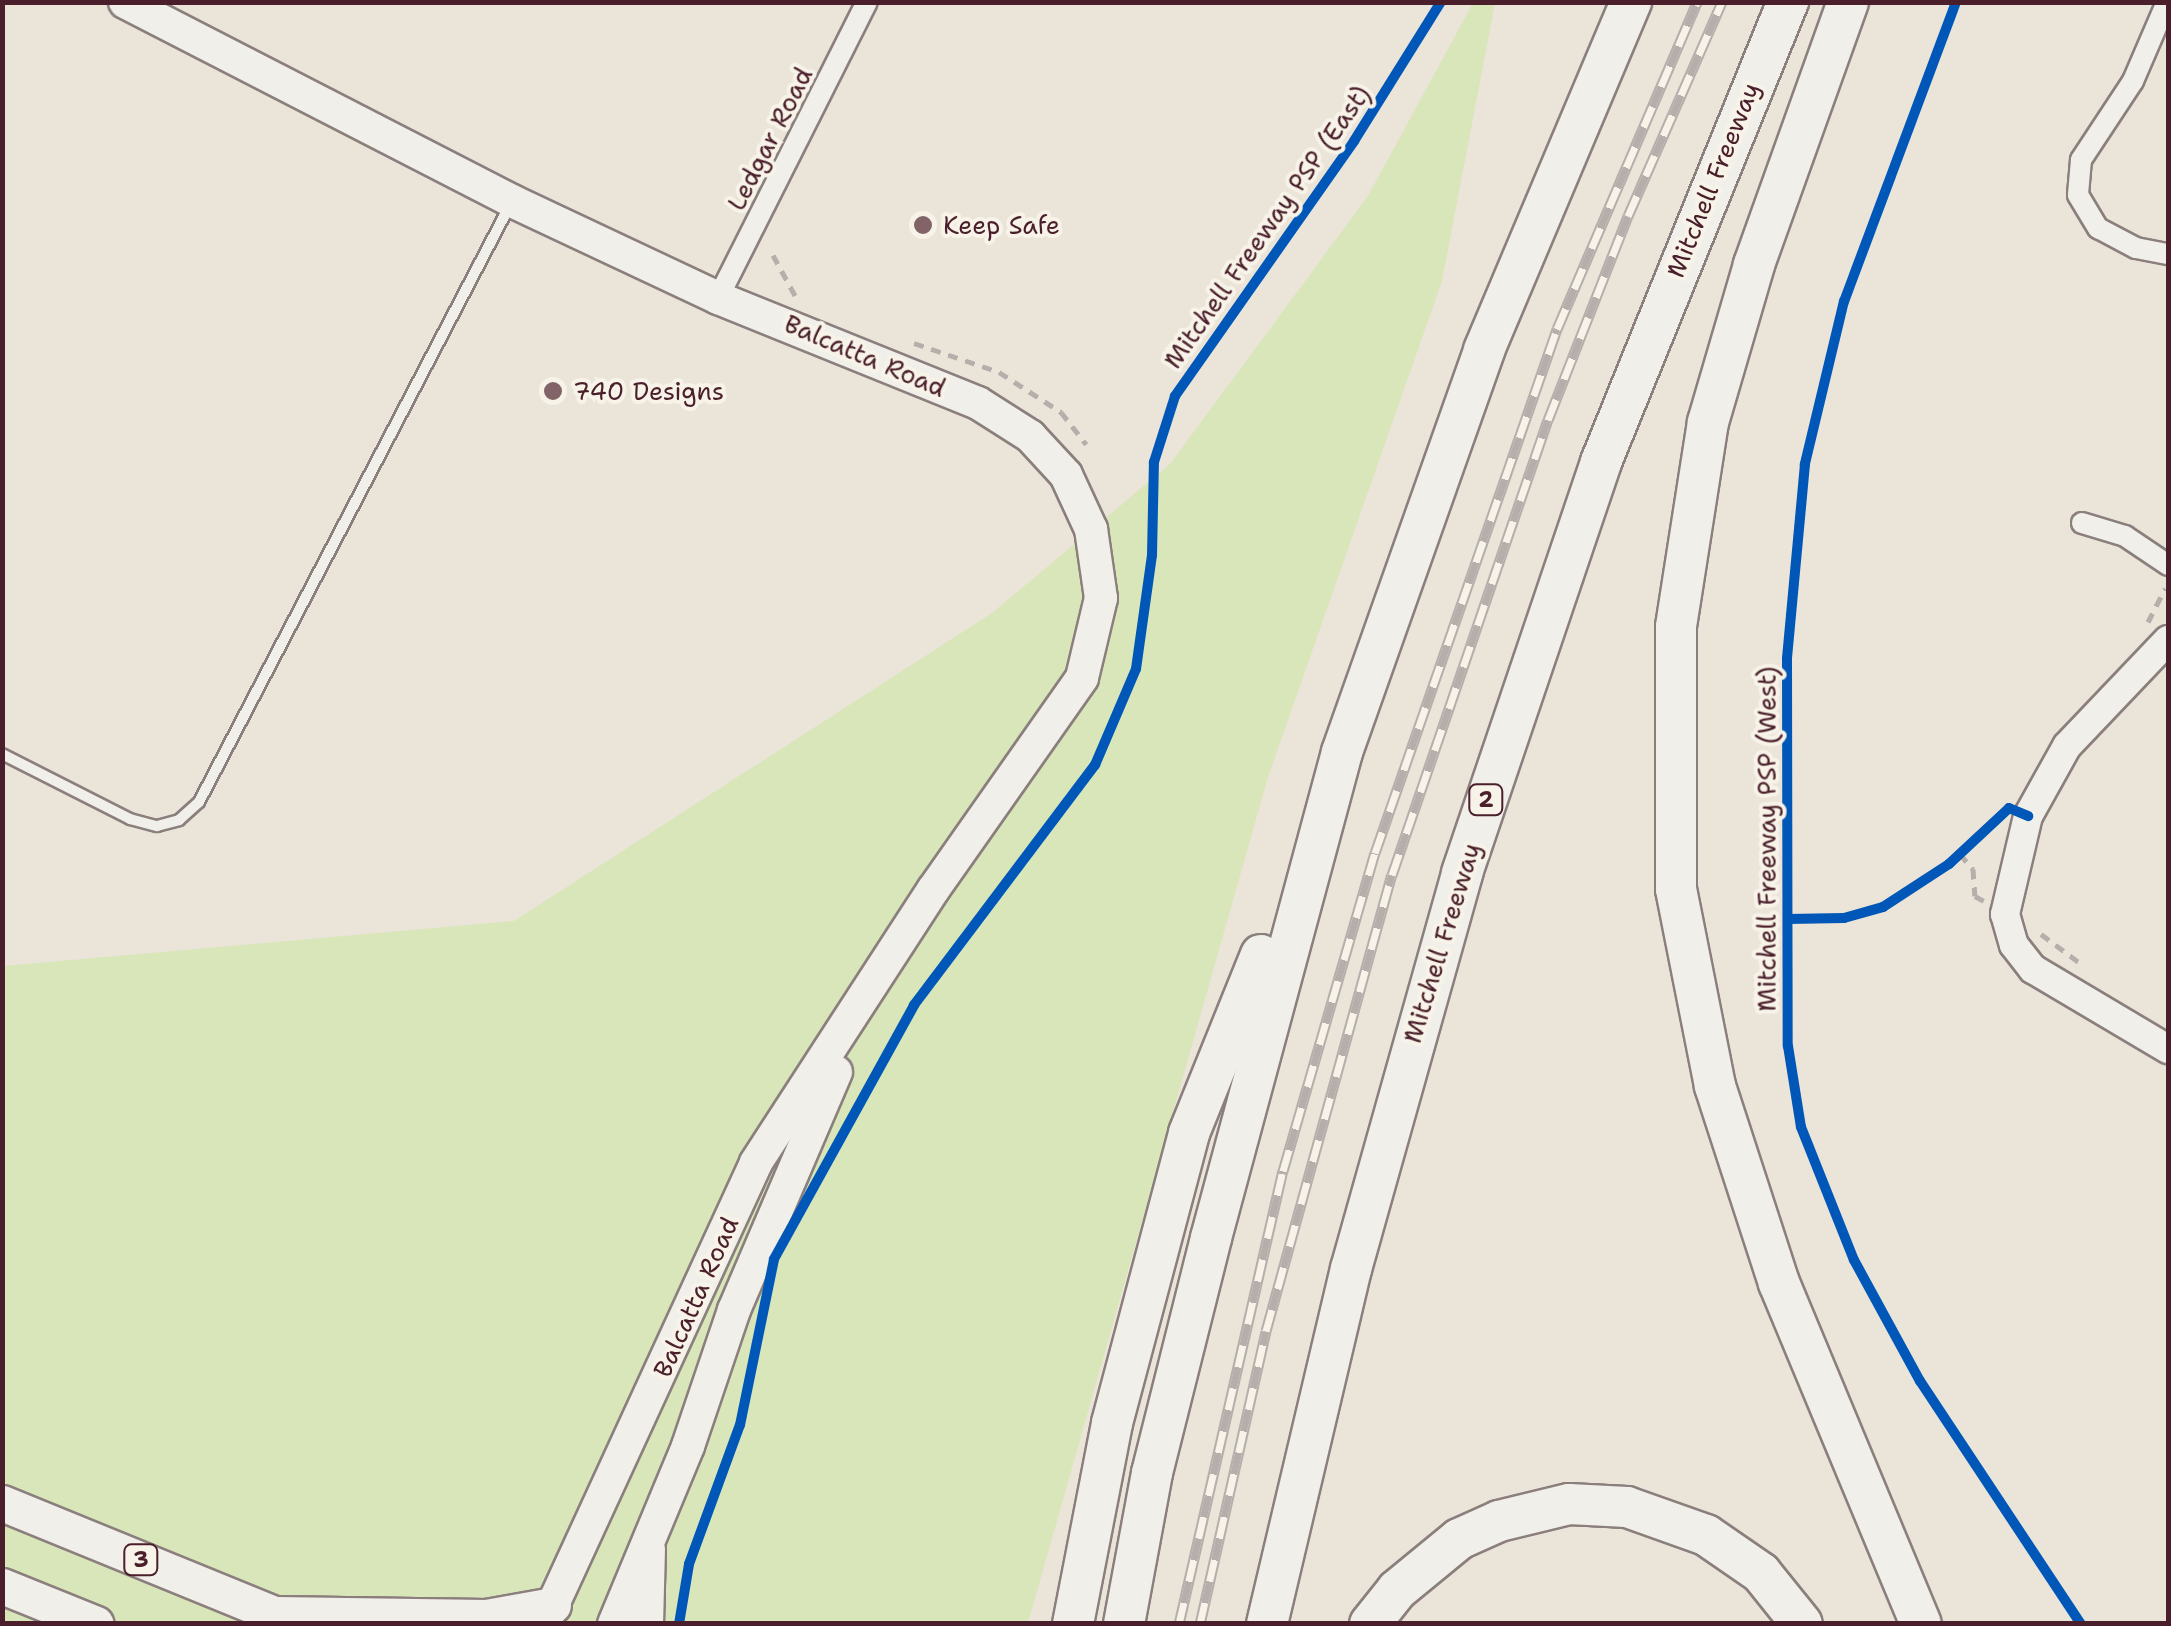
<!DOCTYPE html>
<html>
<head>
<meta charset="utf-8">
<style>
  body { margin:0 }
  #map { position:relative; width:2171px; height:1626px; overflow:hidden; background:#ebe4d9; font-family:"Shantell Sans",sans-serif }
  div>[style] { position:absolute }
  .green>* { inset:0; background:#d8e6ba }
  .path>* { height:5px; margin-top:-2.5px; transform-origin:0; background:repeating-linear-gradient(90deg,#b5aeab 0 10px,transparent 0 18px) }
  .roads { filter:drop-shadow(2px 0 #8b7f7d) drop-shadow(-2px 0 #8b7f7d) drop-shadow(0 2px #8b7f7d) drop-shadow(0 -2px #8b7f7d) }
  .service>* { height:10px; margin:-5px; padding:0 5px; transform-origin:5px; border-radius:5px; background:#f1efea }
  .minor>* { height:20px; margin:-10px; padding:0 10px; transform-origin:10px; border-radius:10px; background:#f1efea }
  .tertiary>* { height:28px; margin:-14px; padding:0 14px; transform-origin:14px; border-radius:14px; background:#f1efea }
  .primary>* { height:32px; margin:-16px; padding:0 16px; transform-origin:16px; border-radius:16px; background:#f1efea }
  .trunk>* { height:35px; margin:-17.5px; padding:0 17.5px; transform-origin:17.5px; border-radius:17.5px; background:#f1efea }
  .motorway>* { height:40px; margin:-20px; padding:0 20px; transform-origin:20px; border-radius:20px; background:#f1efea }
  .rail>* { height:11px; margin-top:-5.5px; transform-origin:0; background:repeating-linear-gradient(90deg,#f7f3e8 0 22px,#b5aeab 0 44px); box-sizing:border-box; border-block:2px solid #b5aeab }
  .cycleway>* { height:10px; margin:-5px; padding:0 5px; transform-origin:5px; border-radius:5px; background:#0057b8 }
  .dots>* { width:28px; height:28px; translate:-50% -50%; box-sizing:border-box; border:5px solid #f7f3e8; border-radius:50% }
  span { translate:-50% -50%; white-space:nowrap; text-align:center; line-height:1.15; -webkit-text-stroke:8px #f7f3e8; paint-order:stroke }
  .shield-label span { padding:2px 8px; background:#f7f3e8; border:2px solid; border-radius:8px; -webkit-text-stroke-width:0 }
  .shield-label { font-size:22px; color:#4a1f2b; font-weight:700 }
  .street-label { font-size:25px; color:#4a1f2b }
  .poi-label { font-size:25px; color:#4a1f2b }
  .left { translate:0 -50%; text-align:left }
  .frame { position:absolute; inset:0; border:5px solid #4a1f2b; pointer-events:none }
</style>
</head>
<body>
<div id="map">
  <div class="green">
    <div style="clip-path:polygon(1473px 3px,1495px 3px,1442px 281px,1268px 777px,1028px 1623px,3px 1624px,3px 966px,514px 921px,992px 613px,1170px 464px,1368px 196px)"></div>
  </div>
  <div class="path">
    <div style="left:773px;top:255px;width:50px;rotate:61.4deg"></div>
    <div style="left:914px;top:343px;width:90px;rotate:18.8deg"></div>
    <div style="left:999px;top:372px;width:74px;rotate:32.8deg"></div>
    <div style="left:1061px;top:412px;width:41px;rotate:52deg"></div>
    <div style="left:2148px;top:622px;width:38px;rotate:-63deg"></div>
    <div style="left:1960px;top:854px;width:20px;rotate:49deg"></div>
    <div style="left:1973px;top:869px;width:27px;rotate:86deg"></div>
    <div style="left:1975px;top:896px;width:10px;rotate:29deg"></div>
    <div style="left:2041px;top:934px;width:49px;rotate:36.6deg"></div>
  </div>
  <div class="roads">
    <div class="service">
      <div style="left:2px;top:754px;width:144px;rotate:26.9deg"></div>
      <div style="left:130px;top:819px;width:28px;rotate:15deg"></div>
      <div style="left:157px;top:826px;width:23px;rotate:-15deg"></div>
      <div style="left:179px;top:820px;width:27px;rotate:-42deg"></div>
      <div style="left:199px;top:802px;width:673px;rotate:-62.48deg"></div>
    </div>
    <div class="minor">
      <div style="left:2167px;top:2px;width:86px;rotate:113.3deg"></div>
      <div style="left:2133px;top:81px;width:95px;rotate:123.4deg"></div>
      <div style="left:2081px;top:160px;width:35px;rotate:95deg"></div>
      <div style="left:2078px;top:195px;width:39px;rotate:59deg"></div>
      <div style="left:2098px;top:228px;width:43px;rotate:27.8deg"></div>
      <div style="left:2136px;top:248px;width:33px;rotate:11deg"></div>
      <div style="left:718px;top:298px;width:331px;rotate:-63.3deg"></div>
      <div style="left:2082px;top:523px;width:45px;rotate:16.8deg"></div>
      <div style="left:2125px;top:536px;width:52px;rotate:34deg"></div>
    </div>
    <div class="tertiary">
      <div style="left:2168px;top:640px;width:146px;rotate:133.6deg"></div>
      <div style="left:2067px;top:746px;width:80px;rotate:119.1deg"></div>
      <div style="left:2028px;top:816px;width:101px;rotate:103.2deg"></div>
      <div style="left:2005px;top:914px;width:32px;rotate:74deg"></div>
      <div style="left:2014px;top:945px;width:31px;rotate:52deg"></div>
      <div style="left:2033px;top:969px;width:157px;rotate:30.7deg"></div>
    </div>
    <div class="primary">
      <div style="left:125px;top:2px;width:435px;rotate:27.2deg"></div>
      <div style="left:512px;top:201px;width:228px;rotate:25.2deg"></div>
      <div style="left:718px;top:298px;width:280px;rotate:22deg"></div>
      <div style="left:978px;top:403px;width:62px;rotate:32.4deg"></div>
      <div style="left:1030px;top:436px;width:53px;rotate:47.3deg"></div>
      <div style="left:1066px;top:475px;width:60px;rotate:65.2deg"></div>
      <div style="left:1091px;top:529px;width:70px;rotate:81.8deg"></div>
      <div style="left:1101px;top:598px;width:82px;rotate:103.4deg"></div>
      <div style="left:1082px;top:678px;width:259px;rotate:125.1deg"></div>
      <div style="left:933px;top:890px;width:325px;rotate:123deg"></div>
      <div style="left:756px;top:1163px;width:507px;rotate:114.7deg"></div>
      <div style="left:614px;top:1624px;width:193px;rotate:-67.4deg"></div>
      <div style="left:688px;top:1446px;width:144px;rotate:-71.3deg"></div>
      <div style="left:734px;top:1310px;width:259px;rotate:-66.8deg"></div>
    </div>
    <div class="trunk">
      <div style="left:2px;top:1503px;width:321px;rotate:22.2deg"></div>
      <div style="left:2px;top:1586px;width:101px;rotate:22deg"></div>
      <div style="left:275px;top:1614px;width:211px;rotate:0.8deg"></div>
      <div style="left:486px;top:1617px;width:68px;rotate:-10.2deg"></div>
      <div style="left:645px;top:1624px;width:75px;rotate:-88.5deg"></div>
    </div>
    <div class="motorway">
      <div style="left:1848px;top:2px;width:279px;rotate:109.7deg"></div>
      <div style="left:1754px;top:265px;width:164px;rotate:106.3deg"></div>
      <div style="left:1708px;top:422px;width:207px;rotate:98.9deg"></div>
      <div style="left:1676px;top:627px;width:262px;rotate:90deg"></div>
      <div style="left:1676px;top:889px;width:201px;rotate:78.8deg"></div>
      <div style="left:1715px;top:1086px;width:207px;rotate:72deg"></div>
      <div style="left:1779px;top:1283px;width:369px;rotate:67.4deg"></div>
      <div style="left:1073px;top:1624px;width:205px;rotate:-79deg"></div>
      <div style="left:1112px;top:1423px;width:300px;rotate:-75.1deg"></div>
      <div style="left:1189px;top:1133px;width:192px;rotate:-68deg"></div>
      <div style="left:1124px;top:1624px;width:154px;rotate:-79.5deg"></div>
      <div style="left:1152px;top:1473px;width:242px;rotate:-75.9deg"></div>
      <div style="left:1211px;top:1238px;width:503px;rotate:-74.91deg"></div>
      <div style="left:1342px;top:752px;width:426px;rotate:-70.5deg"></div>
      <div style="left:1484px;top:350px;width:378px;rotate:-67.1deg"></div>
      <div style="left:1267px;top:1624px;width:365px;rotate:-76.7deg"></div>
      <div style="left:1351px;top:1269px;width:411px;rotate:-74.3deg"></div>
      <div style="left:1462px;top:873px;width:434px;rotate:-71.3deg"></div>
      <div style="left:1601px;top:462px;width:497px;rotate:-67.9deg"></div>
      <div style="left:1370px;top:1624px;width:43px;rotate:-51.5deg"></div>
      <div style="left:1397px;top:1590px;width:80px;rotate:-39.4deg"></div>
      <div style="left:1459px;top:1539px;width:44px;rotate:-24.2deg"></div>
      <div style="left:1499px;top:1521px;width:72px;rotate:-13.7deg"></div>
      <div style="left:1569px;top:1504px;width:58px;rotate:3deg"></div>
      <div style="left:1627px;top:1507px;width:84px;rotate:19.5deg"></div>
      <div style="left:1706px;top:1535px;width:67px;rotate:34.6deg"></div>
      <div style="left:1761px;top:1573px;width:65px;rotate:51.2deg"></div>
    </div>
  </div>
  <div class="rail">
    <div style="left:1179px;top:1624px;width:465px;rotate:-77.1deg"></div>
    <div style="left:1283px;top:1171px;width:331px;rotate:-73.9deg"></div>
    <div style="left:1375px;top:853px;width:555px;rotate:-70.85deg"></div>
    <div style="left:1557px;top:329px;width:356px;rotate:-66.8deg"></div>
    <div style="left:1200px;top:1624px;width:300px;rotate:-77.3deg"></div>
    <div style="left:1266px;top:1331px;width:473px;rotate:-74.6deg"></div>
    <div style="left:1392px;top:875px;width:481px;rotate:-71.1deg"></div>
    <div style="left:1548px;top:420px;width:219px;rotate:-68.6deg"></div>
    <div style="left:1628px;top:216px;width:234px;rotate:-66.3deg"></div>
  </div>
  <div class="cycleway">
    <div style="left:1956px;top:2px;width:319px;rotate:110.5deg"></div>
    <div style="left:1844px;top:301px;width:168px;rotate:103.5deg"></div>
    <div style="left:1805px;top:464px;width:196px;rotate:95.3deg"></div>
    <div style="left:1787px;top:659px;width:387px;rotate:89.9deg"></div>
    <div style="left:1788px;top:1046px;width:82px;rotate:80.9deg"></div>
    <div style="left:1801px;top:1127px;width:143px;rotate:68.3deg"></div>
    <div style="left:1854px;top:1260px;width:138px;rotate:61.4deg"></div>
    <div style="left:1920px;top:1381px;width:291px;rotate:56.5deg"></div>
    <div style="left:1788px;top:919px;width:56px;rotate:-1deg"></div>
    <div style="left:1844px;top:918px;width:41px;rotate:-15.8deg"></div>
    <div style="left:1883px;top:907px;width:79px;rotate:-33.1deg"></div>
    <div style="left:1949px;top:864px;width:82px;rotate:-43deg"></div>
    <div style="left:2009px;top:808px;width:21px;rotate:23deg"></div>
    <div style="left:679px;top:1624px;width:61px;rotate:-80.5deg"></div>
    <div style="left:689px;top:1564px;width:148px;rotate:-69.9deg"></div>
    <div style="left:740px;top:1425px;width:169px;rotate:-78.4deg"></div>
    <div style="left:774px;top:1259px;width:290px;rotate:-61.1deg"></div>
    <div style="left:914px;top:1005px;width:301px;rotate:-53deg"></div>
    <div style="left:1095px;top:765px;width:104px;rotate:-66.9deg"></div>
    <div style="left:1136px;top:669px;width:115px;rotate:-82deg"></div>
    <div style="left:1152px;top:555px;width:93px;rotate:-88.8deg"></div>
    <div style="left:1154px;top:462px;width:69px;rotate:-72.3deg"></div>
    <div style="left:1175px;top:396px;width:312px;rotate:-54.9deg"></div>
    <div style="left:1354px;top:141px;width:164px;rotate:-58deg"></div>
  </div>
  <div class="dots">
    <div style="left:923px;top:225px;background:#826468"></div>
    <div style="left:553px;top:391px;background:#826468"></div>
  </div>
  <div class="shield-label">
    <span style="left:1486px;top:800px">2</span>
    <span style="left:141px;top:1560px">3</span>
  </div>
  <div class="street-label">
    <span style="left:770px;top:139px;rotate:-63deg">Ledgar Road</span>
    <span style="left:1713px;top:180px;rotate:-68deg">Mitchell Freeway</span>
    <span style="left:1267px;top:227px;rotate:-55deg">Mitchell Freeway PSP (East)</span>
    <span style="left:865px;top:356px;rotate:23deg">Balcatta Road</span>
    <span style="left:1767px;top:839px;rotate:-90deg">Mitchell Freeway PSP (West)</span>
    <span style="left:1442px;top:943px;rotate:-73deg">Mitchell Freeway</span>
    <span style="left:696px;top:1297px;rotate:-66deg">Balcatta Road</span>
  </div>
  <div class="poi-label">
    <span class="left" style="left:943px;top:225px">Keep Safe</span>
    <span class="left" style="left:573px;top:391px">740 Designs</span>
  </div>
  <div class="frame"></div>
</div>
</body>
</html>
